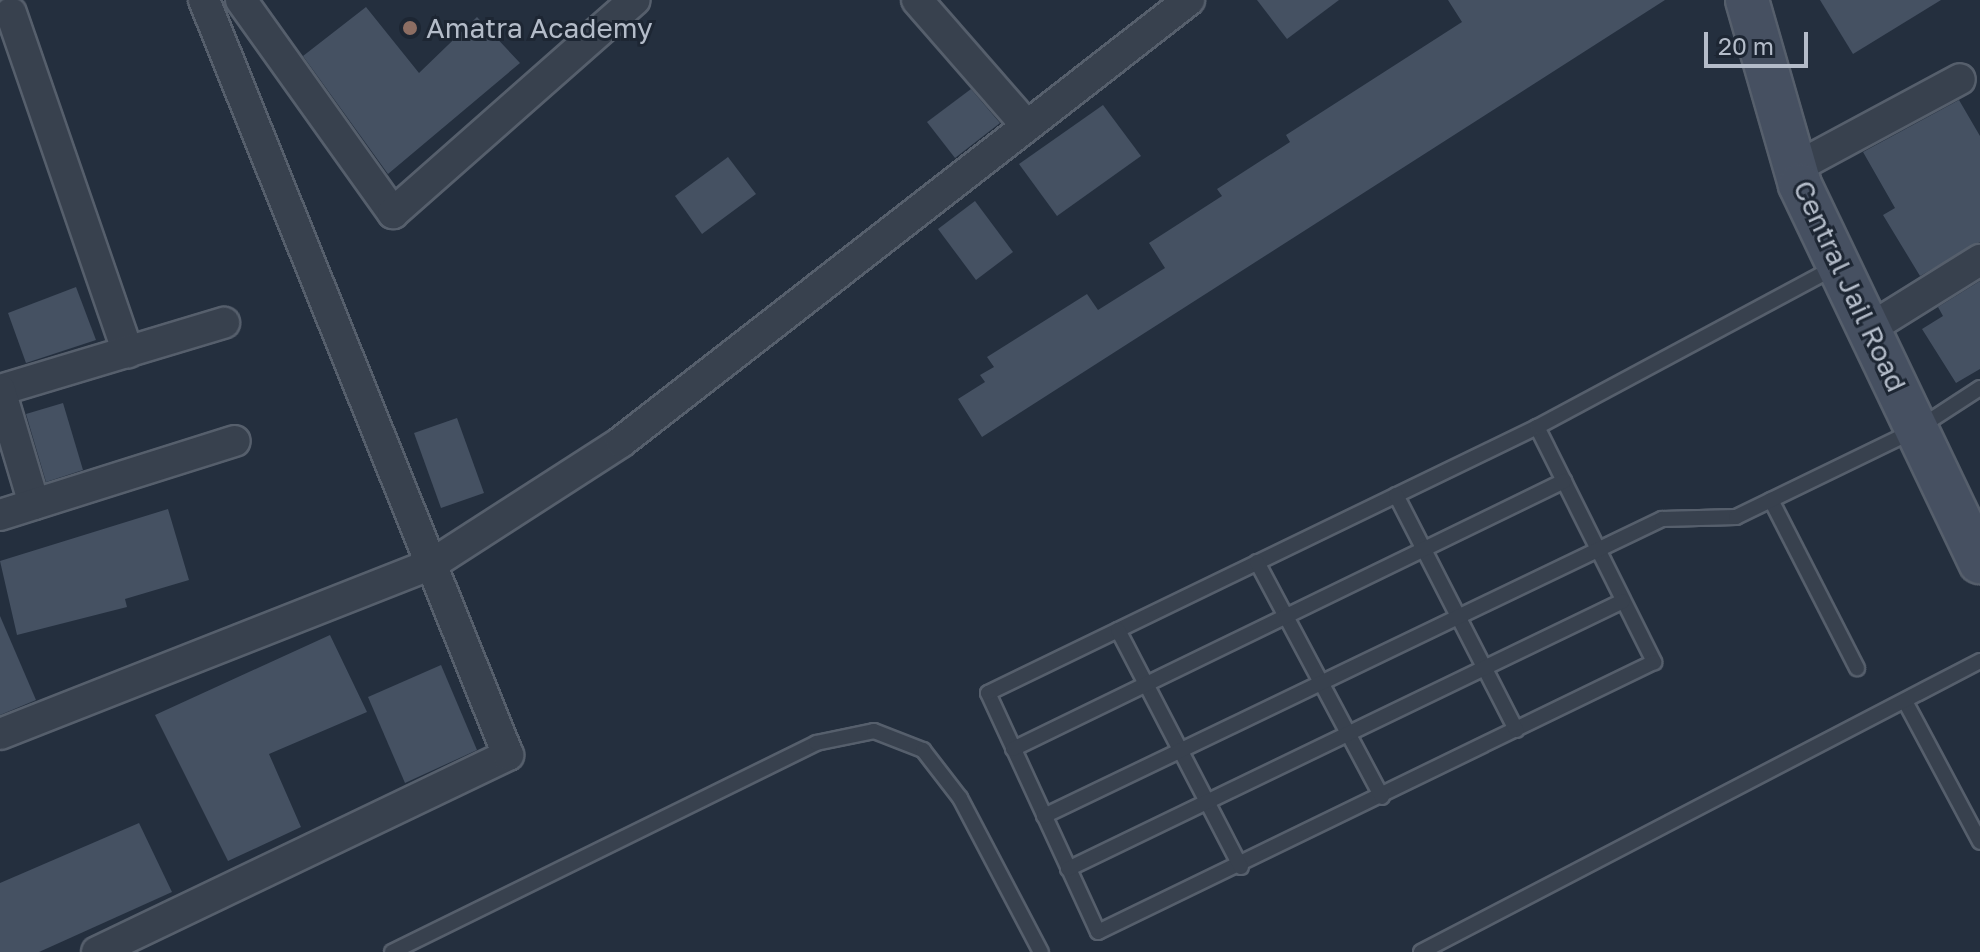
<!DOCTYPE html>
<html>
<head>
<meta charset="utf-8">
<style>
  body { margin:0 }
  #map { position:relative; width:1980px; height:952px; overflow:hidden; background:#242f3e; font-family:"Golos Text",sans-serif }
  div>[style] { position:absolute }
  .building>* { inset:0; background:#455162 }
  .roads { filter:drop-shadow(2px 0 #565f6c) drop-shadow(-2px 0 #565f6c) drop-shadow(0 2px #565f6c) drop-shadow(0 -2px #565f6c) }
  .service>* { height:14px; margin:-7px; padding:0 7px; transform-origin:7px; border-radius:7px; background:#38414e }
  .minor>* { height:30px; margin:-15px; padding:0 15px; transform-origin:15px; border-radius:15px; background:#38414e }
  .secondary>* { height:42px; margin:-21px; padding:0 21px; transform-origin:21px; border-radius:21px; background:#465061 }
  .dots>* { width:22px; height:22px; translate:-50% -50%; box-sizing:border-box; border:4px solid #1d2633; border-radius:50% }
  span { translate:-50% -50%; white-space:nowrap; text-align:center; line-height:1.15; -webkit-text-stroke:6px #1d2633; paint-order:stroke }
  .poi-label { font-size:28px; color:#b4bcc9 }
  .left { translate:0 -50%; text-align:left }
  .street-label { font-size:28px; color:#b4bcc9 }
  .scale { position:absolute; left:1704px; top:32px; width:104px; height:36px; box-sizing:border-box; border:4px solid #b4bcc9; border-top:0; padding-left:10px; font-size:24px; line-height:28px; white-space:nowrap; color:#b4bcc9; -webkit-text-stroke:6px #1d2633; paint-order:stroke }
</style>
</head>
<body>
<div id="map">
  <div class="building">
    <div style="clip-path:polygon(1257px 0,1339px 0,1287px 39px)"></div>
    <div style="clip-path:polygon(1448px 0,1665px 0,982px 437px,958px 399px,985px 382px,980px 375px,994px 367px,987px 357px,1087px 294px,1098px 310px,1165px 268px,1149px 243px,1222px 196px,1217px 189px,1290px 142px,1286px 135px,1462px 22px)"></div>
    <div style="clip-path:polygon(1820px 0,1941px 0,1853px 54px)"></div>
    <div style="clip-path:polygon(366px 7px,419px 73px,477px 17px,520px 63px,388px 174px,303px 56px)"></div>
    <div style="clip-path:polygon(971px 89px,1000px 123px,955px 158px,927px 122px)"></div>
    <div style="clip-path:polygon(1959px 100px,1980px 136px,1980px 242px,1920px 276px,1883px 215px,1895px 208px,1863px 152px)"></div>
    <div style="clip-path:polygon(1103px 105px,1141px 156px,1057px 216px,1019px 164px)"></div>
    <div style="clip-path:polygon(728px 157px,756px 194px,702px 234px,675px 196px)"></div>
    <div style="clip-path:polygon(975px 201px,1013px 252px,976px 280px,938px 229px)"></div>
    <div style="clip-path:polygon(1980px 281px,1980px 369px,1956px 383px,1922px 329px,1943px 316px,1938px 307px)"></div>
    <div style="clip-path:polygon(76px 287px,96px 340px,26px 363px,8px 313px)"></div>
    <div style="clip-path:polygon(63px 403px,83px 470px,46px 482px,26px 414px)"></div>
    <div style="clip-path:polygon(457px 418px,484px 493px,441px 508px,414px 433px)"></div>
    <div style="clip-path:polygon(168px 509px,189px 580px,125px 599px,127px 607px,17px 635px,0 561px)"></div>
    <div style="clip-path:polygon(0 616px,36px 700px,0 715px)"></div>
    <div style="clip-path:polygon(330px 635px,367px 712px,269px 754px,301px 827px,228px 861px,155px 715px)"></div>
    <div style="clip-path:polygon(441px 665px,477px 750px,405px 783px,368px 697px)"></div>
    <div style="clip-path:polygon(139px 823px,172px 892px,39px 952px,0 952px,0 883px)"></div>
  </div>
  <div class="roads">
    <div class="service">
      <div style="left:1537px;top:427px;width:263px;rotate:63.5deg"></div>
      <div style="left:1654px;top:662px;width:618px;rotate:154.1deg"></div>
      <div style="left:1098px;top:932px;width:263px;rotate:-114.7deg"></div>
      <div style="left:988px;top:693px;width:610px;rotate:-25.85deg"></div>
      <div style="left:1537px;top:427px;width:338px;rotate:-28.2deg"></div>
      <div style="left:1396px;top:495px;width:264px;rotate:62.9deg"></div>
      <div style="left:1771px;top:500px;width:189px;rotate:62.9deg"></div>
      <div style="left:1257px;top:562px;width:266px;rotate:62deg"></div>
      <div style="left:1118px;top:630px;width:267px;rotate:62.6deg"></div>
      <div style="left:1907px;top:705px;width:155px;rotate:61.9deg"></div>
      <div style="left:1013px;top:749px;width:613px;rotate:-25.94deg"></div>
      <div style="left:1044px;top:816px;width:686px;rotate:-25.67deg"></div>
      <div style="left:1662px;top:519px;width:74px;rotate:-1.5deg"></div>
      <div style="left:1736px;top:517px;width:201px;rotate:-25.9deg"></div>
      <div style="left:1917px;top:429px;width:75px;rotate:-33.1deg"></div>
      <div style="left:1068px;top:869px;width:616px;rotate:-25.78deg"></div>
      <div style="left:392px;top:952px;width:473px;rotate:-26.2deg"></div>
      <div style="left:816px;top:743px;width:59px;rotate:-11.7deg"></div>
      <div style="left:874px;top:731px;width:53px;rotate:21.2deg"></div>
      <div style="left:923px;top:750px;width:61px;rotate:52.4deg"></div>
      <div style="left:960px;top:798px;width:174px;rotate:62.3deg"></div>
      <div style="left:1421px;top:952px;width:630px;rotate:-27.5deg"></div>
    </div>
    <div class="minor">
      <div style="left:241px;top:0;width:262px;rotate:54.5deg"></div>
      <div style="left:393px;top:213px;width:322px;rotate:-41.4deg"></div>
      <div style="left:917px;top:0;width:167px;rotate:48.9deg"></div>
      <div style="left:11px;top:13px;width:359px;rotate:71deg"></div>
      <div style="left:1795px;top:168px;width:187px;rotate:-28.3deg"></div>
      <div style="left:1869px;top:329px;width:131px;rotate:-31.9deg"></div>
      <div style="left:0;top:390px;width:234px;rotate:-16.7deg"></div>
      <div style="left:0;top:390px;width:119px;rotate:73.4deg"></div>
      <div style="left:0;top:515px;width:246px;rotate:-17.5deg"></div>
      <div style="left:0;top:734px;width:464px;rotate:-21.5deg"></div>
      <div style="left:432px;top:564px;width:225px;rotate:-32.8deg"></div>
      <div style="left:621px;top:442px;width:720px;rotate:-37.89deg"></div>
      <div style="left:97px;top:952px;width:456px;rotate:-25.6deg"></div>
      <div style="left:508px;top:755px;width:814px;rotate:-111.93deg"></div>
    </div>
    <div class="secondary">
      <div style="left:1747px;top:0;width:192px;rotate:74deg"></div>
      <div style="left:1800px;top:185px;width:418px;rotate:64.5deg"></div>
    </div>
  </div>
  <div class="dots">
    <div style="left:410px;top:28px;background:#8d6e63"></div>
  </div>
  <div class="poi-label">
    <span class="left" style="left:426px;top:28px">Amatra Academy</span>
  </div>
  <div class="street-label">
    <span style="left:1850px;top:286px;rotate:65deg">Central Jail Road</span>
  </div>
  <div class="scale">20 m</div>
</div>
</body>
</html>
